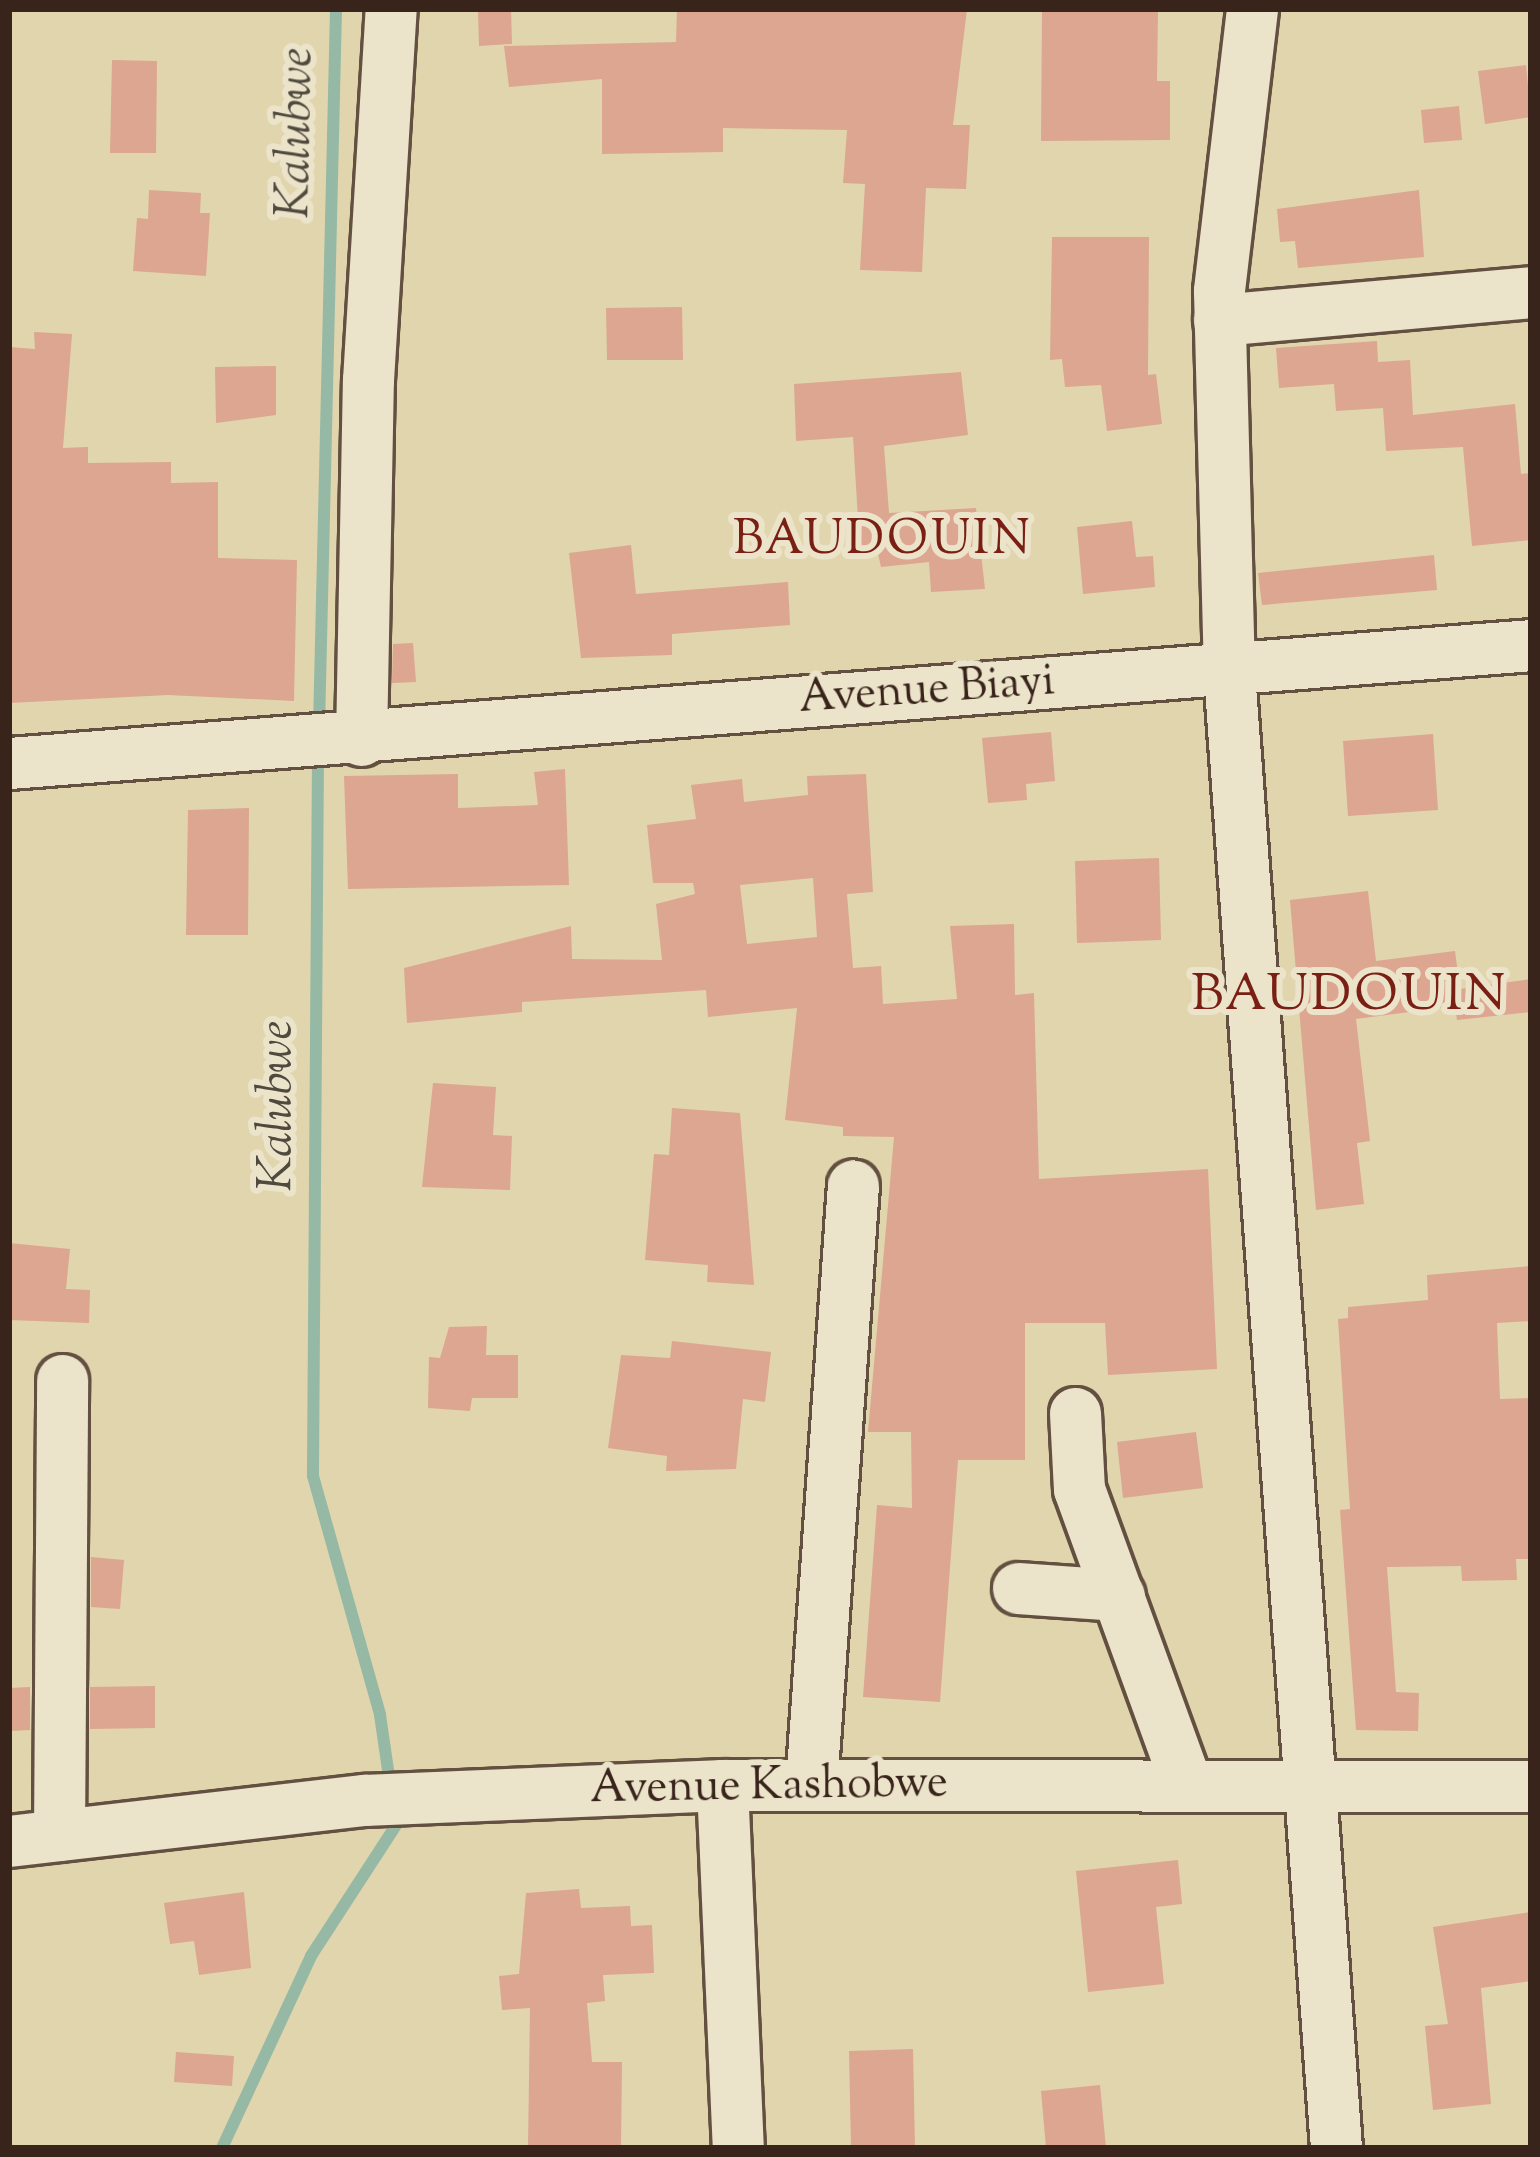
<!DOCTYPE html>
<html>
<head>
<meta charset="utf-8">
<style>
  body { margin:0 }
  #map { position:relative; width:1540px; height:2157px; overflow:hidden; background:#e1d5ad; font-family:"Sorts Mill Goudy",serif }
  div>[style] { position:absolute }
  .stream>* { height:12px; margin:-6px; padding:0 6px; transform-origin:6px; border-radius:6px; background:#95b9a5 }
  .building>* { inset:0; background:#dca690 }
  .roads { filter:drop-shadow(3px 0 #635040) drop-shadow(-3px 0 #635040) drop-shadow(0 3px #635040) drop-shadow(0 -3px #635040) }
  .minor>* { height:51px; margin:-25.5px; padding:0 25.5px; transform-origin:25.5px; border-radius:25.5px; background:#ece4ca }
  span { translate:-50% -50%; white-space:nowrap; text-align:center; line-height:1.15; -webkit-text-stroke:12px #ece4ca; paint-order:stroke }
  .street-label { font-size:45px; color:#39241b }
  .water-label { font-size:48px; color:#50493e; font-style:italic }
  .neighbourhood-label { font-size:48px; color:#7a1f14; letter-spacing:3px }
  .quarter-label { font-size:51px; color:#7a1f14; letter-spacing:3px }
  .frame { position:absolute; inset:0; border:12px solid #39241b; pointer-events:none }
</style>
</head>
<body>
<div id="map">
  <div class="stream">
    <div style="left:319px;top:726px;width:717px;rotate:-88.64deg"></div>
    <div style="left:318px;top:752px;width:724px;rotate:90.4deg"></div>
    <div style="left:313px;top:1476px;width:248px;rotate:74.3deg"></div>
    <div style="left:380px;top:1715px;width:76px;rotate:81.7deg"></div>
    <div style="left:222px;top:2148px;width:212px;rotate:-65.1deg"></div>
    <div style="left:311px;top:1956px;width:156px;rotate:-57deg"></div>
    <div style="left:396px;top:1825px;width:15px;rotate:-98deg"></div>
  </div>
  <div class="building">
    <div style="clip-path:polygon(478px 9px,511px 9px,512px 44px,479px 46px)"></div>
    <div style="clip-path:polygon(677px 9px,967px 9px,953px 125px,970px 125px,966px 189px,926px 188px,922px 272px,860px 270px,865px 184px,843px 183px,847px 130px,723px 128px,723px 152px,602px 154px,602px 79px,509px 87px,504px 46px,676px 42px)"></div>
    <div style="clip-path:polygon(1042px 9px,1158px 9px,1157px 81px,1170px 81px,1170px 140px,1041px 141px)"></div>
    <div style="clip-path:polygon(112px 60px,157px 61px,156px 153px,110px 153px)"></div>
    <div style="clip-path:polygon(1526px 65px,1531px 117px,1485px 124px,1478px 71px)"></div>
    <div style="clip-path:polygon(1459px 106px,1462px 140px,1424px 143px,1421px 110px)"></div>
    <div style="clip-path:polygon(149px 190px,201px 193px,200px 213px,210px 213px,206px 276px,133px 271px,137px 218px,148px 219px)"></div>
    <div style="clip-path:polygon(1419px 190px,1424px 257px,1298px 268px,1295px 241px,1280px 242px,1277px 209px)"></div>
    <div style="clip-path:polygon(1052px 237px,1149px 237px,1148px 375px,1156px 374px,1162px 424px,1107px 431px,1101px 385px,1065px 387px,1062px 359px,1050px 360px)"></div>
    <div style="clip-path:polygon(682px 307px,683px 360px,607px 360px,606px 308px)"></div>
    <div style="clip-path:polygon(34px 332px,72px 334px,63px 448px,88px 447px,88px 463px,171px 462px,171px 483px,218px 482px,218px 558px,297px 560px,294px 701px,168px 695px,9px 703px,9px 347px,35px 349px)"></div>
    <div style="clip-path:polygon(1377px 341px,1378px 362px,1410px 360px,1413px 415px,1515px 404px,1521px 474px,1531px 473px,1531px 540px,1472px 546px,1463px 447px,1386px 451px,1383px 408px,1336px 411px,1334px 384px,1279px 388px,1276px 348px)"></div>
    <div style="clip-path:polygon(276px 366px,276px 415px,216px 423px,215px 367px)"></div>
    <div style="clip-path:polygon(961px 372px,968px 435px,884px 446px,889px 513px,976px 508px,985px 589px,931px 592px,929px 562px,881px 567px,877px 549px,860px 552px,853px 437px,796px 441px,794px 384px)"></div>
    <div style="clip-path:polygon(1132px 521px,1136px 557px,1153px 556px,1155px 587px,1083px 594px,1077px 527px)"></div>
    <div style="clip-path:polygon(631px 545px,636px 594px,788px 582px,790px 625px,672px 634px,672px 655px,581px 658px,569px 553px)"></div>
    <div style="clip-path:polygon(1434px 555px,1437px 590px,1262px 605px,1258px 573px)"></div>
    <div style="clip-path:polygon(413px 643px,416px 682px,392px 683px,393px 644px)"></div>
    <div style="clip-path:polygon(1051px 732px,1055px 781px,1026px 784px,1027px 800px,988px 803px,982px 738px)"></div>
    <div style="clip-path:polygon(1433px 734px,1438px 810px,1348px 816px,1343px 741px)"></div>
    <div style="clip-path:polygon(565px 769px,569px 885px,348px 889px,344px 776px,458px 774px,458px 808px,538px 805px,534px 772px)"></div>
    <div style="clip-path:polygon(evenodd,866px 774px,873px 892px,847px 894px,853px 968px,881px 966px,883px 1004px,957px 999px,950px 926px,1014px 924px,1015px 995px,1034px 993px,1039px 1179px,1208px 1169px,1217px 1369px,1108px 1375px,1105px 1323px,1025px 1323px,1025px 1460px,958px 1460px,940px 1702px,863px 1697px,877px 1505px,912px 1508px,911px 1432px,868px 1432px,894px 1137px,843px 1136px,843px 1127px,785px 1120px,797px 1008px,708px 1017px,706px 990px,522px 1002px,522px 1012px,407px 1023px,404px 968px,571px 926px,572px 959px,662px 960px,656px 904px,695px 894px,693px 883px,653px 883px,647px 825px,696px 819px,691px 785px,742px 779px,744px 802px,808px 795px,807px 776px,866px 774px,813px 878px,817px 937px,747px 944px,740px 885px,813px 878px)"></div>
    <div style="clip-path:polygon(249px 808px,248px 935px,186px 935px,188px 810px)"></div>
    <div style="clip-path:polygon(1159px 858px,1161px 940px,1077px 943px,1075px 861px)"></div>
    <div style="clip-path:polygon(1368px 891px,1376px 961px,1455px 951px,1460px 989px,1531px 979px,1531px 1012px,1457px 1020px,1455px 1006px,1356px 1019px,1370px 1141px,1357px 1143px,1364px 1204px,1316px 1210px,1290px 900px)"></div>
    <div style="clip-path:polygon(433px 1083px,496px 1087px,493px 1135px,512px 1136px,510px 1190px,422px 1187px)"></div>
    <div style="clip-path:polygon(672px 1108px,740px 1113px,754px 1285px,707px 1282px,708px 1265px,645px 1260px,654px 1154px,669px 1155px)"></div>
    <div style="clip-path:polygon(9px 1243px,70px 1249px,66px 1289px,90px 1290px,89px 1323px,9px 1320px)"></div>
    <div style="clip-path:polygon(1531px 1266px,1531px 1321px,1497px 1323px,1500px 1399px,1531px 1398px,1531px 1559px,1516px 1559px,1517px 1580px,1462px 1581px,1461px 1566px,1387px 1567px,1396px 1692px,1419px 1693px,1418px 1731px,1356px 1730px,1340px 1510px,1350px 1509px,1338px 1319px,1348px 1318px,1348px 1307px,1428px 1300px,1427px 1275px)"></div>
    <div style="clip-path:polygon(487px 1326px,486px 1355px,518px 1355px,518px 1398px,472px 1398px,470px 1411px,428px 1408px,429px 1357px,440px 1358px,449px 1327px)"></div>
    <div style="clip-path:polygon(672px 1341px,771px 1352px,765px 1402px,743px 1399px,736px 1469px,666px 1471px,667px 1456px,608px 1448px,621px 1355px,670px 1358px)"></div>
    <div style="clip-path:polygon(1196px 1432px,1203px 1488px,1123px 1498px,1117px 1442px)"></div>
    <div style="clip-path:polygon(91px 1557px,124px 1560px,120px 1609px,91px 1607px)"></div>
    <div style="clip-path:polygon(155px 1686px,155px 1728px,90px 1729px,90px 1687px)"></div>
    <div style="clip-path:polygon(30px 1687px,30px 1730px,9px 1731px,9px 1688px)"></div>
    <div style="clip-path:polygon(1178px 1860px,1182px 1904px,1156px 1907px,1164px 1984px,1088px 1992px,1076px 1871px)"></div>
    <div style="clip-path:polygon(579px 1889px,581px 1908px,630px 1906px,631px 1926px,652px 1925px,654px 1973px,603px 1975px,605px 2001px,587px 2003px,592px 2062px,622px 2062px,621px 2148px,528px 2148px,530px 2008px,502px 2010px,499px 1976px,519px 1974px,526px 1893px)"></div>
    <div style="clip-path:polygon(244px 1892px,251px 1968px,199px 1975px,194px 1941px,170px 1944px,164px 1903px)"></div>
    <div style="clip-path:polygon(1531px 1912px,1531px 1981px,1481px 1988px,1491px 2104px,1433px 2110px,1425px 2026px,1448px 2024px,1433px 1927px)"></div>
    <div style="clip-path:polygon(913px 2049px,915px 2148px,851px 2148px,849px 2051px)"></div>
    <div style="clip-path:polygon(176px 2052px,234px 2056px,232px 2086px,174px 2082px)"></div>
    <div style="clip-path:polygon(1100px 2085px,1106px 2148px,1046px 2148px,1041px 2091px)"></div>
  </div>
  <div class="roads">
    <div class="minor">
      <div style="left:1252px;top:9px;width:284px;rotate:96.7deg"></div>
      <div style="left:1219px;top:291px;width:382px;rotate:88.5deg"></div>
      <div style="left:1229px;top:673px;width:1479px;rotate:85.85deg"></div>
      <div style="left:1219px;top:320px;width:313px;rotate:-5.1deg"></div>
      <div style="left:361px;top:740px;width:360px;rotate:-88.9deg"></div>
      <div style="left:368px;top:380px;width:372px;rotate:-86.5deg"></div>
      <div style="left:9px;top:763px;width:1527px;rotate:-4.43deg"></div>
      <div style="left:1075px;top:1413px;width:76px;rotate:87deg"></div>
      <div style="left:1079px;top:1489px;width:315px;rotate:70deg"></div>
      <div style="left:1018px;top:1588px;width:101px;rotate:4deg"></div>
      <div style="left:722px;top:1785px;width:363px;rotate:87.5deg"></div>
      <div style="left:811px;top:1785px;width:601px;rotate:-86deg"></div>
      <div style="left:59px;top:1835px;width:455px;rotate:-89.6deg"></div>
      <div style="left:9px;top:1841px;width:358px;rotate:-6.6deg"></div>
      <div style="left:365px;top:1800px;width:357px;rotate:-2.4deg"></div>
      <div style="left:722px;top:1785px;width:809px;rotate:0.07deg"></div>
    </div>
  </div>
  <div class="street-label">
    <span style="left:927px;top:692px;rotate:-4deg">Avenue Biayi</span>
    <span style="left:769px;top:1788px;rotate:-1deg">Avenue Kashobwe</span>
  </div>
  <div class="water-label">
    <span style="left:297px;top:133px;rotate:-89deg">Kalubwe</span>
    <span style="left:279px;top:1106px;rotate:-90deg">Kalubwe</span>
  </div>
  <div class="neighbourhood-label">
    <span style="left:883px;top:542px">BAUDOUIN</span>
  </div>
  <div class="quarter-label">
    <span style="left:1350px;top:997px">BAUDOUIN</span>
  </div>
  <div class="frame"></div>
</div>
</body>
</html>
